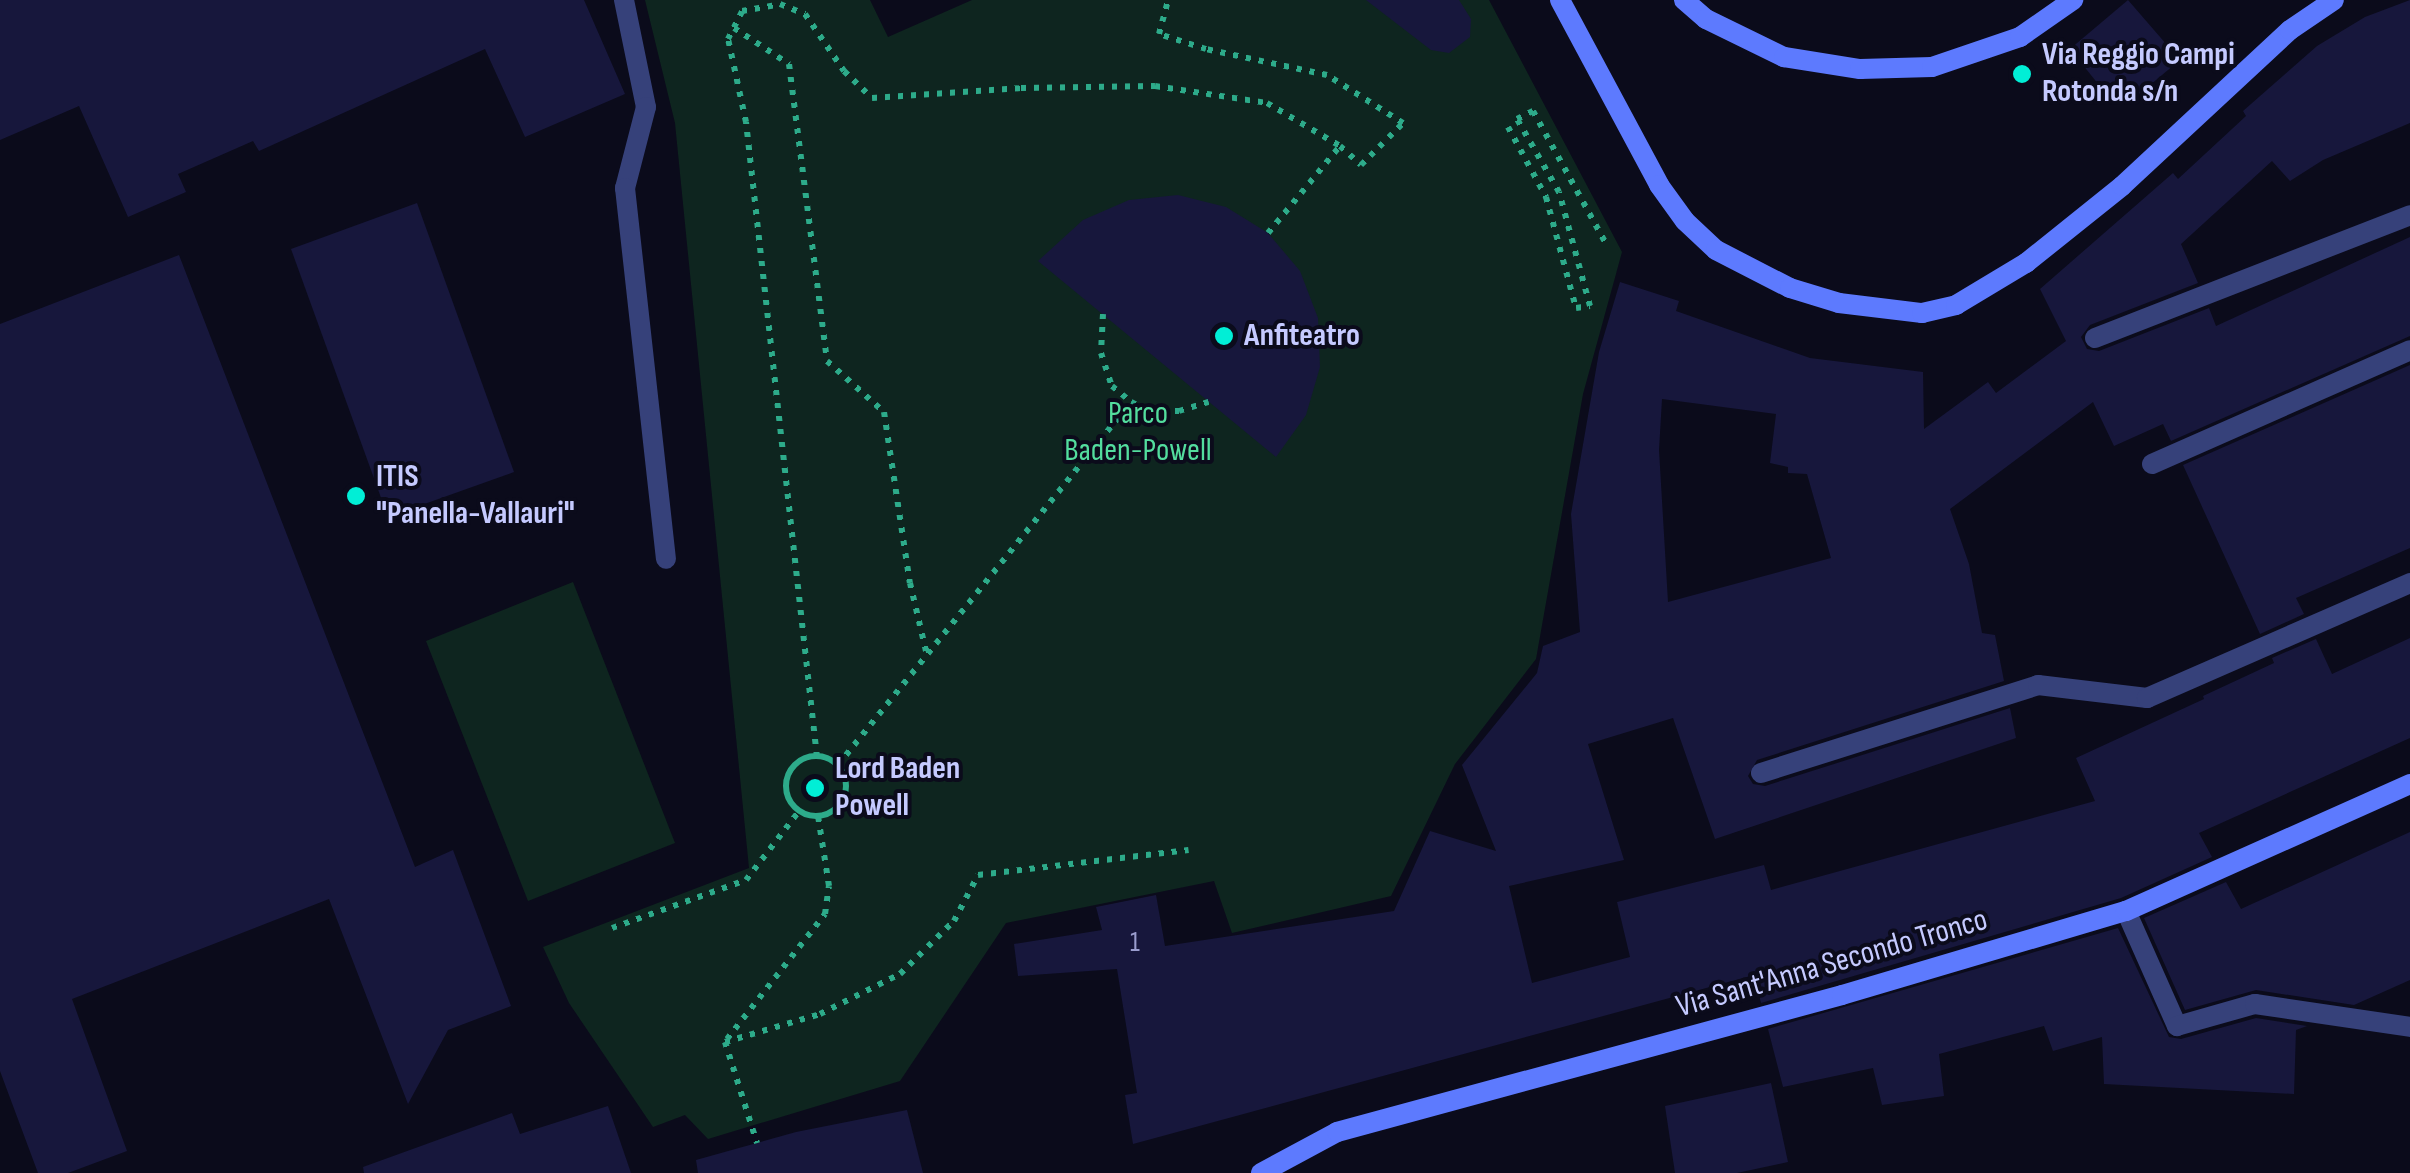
<!DOCTYPE html>
<html>
<head>
<meta charset="utf-8">
<style>
  body { margin:0 }
  #map { position:relative; width:2410px; height:1173px; overflow:hidden; background:#0b0b1b; font-family:"Sofia Sans Condensed",sans-serif }
  div>[style] { position:absolute }
  .green>* { inset:0; background:#0e251f }
  .building>* { inset:0; background:#17173c }
  .path>* { height:6px; margin-top:-3px; transform-origin:0; background:repeating-linear-gradient(90deg,#2dab8a 0 5px,transparent 0 13px) }
  .path>.ring { margin:-3px; padding:0; box-sizing:content-box; background:none; border:6px solid #2dab8a; border-radius:50% }
  .lane>* { height:20px; margin:-10px; padding:0 10px; transform-origin:10px; border-radius:10px; background:#36417a }
  .street>* { height:20px; margin:-10px; padding:0 10px; transform-origin:10px; border-radius:10px; background:#36417a }
  .secondary>* { height:20px; margin:-10px; padding:0 10px; transform-origin:10px; border-radius:10px; background:#5d7afe }
  .dots>* { width:28px; height:28px; translate:-50% -50%; box-sizing:border-box; border:5px solid #0b0b1b; border-radius:50% }
  span { translate:-50% -50%; white-space:nowrap; text-align:center; line-height:1.15; -webkit-text-stroke:8px #0b0b1b; paint-order:stroke }
  .number-label { font-size:28px; color:#9a9dce }
  .number-label span { -webkit-text-stroke-width:0 }
  .poi-label { font-size:32px; color:#c5caff; font-weight:700 }
  .left { translate:0 -50%; text-align:left }
  .park-label { font-size:32px; color:#53dd9e }
  .street-label { font-size:32px; color:#c5caff }
</style>
</head>
<body>
<div id="map">
  <div class="green">
    <div style="clip-path:polygon(645px 0,870px 0,888px 37px,972px 0,1489px 0,1622px 252px,1583px 394px,1536px 659px,1455px 764px,1391px 896px,1232px 933px,1214px 881px,1006px 923px,900px 1081px,708px 1139px,685px 1115px,653px 1127px,569px 1003px,543px 947px,749px 868px,675px 123px)"></div>
    <div style="clip-path:polygon(573px 582px,675px 843px,528px 901px,426px 641px)"></div>
  </div>
  <div class="building">
    <div style="clip-path:polygon(0 0,584px 0,625px 94px,525px 137px,485px 49px,259px 151px,253px 141px,178px 174px,186px 192px,128px 217px,79px 106px,0 140px)"></div>
    <div style="clip-path:polygon(1366px 0,1459px 0,1471px 19px,1470px 37px,1449px 53px,1431px 50px)"></div>
    <div style="clip-path:polygon(2128px 0,2180px 60px,2132px 100px,2120px 86px,2107px 95px,2070px 49px)"></div>
    <div style="clip-path:polygon(evenodd,2410px 0,2410px 123px,2323px 160px,2290px 181px,2272px 161px,2181px 244px,2198px 283px,2090px 325px,2081px 337px,2087px 349px,2099px 351px,2209px 308px,2216px 326px,2410px 237px,2410px 336px,2171px 441px,2163px 424px,2114px 446px,2093px 402px,1950px 509px,1969px 564px,1982px 633px,1995px 635px,2004px 681px,1757px 760px,1748px 776px,1753px 784px,1765px 786px,2010px 708px,2016px 738px,1715px 839px,1673px 718px,1588px 744px,1624px 860px,1509px 886px,1532px 983px,1630px 957px,1617px 902px,1764px 865px,1771px 890px,2095px 801px,2076px 758px,2204px 699px,2203px 696px,2274px 663px,2272px 658px,2316px 639px,2332px 674px,2410px 638px,2410px 738px,2199px 833px,2212px 857px,2121px 898px,1761px 1003px,1754px 975px,1133px 1144px,1125px 1095px,1137px 1093px,1117px 969px,1018px 976px,1014px 944px,1102px 930px,1096px 907px,1156px 895px,1165px 946px,1394px 911px,1430px 831px,1496px 851px,1462px 765px,1537px 673px,1543px 646px,1580px 632px,1571px 514px,1599px 352px,1620px 282px,1679px 301px,1676px 311px,1810px 358px,1923px 372px,1924px 429px,1988px 382px,1996px 393px,2066px 341px,2040px 289px,2173px 173px,2178px 179px,2246px 116px,2243px 111px,2317px 46px,2365px 17px,2410px 0,1662px 399px,1776px 414px,1770px 463px,1788px 467px,1788px 473px,1807px 474px,1831px 558px,1668px 602px,1659px 450px,1662px 399px)"></div>
    <div style="clip-path:polygon(1178px 195px,1226px 207px,1268px 233px,1300px 271px,1318px 318px,1320px 367px,1306px 415px,1276px 457px,1038px 261px,1083px 220px,1129px 200px)"></div>
    <div style="clip-path:polygon(417px 203px,514px 472px,388px 517px,291px 249px)"></div>
    <div style="clip-path:polygon(179px 255px,415px 867px,453px 850px,511px 1006px,448px 1030px,408px 1104px,329px 899px,72px 999px,127px 1151px,68px 1173px,38px 1173px,0 1071px,0 324px)"></div>
    <div style="clip-path:polygon(2410px 365px,2410px 548px,2296px 598px,2304px 614px,2260px 634px,2183px 465px)"></div>
    <div style="clip-path:polygon(2410px 832px,2410px 980px,2354px 1005px,2256px 990px,2185px 1010px,2144px 918px,2226px 882px,2241px 909px)"></div>
    <div style="clip-path:polygon(2118px 928px,2169px 1037px,2181px 1039px,2256px 1018px,2307px 1026px,2296px 1030px,2294px 1094px,2104px 1084px,2102px 1037px,2053px 1051px,2044px 1026px,1939px 1054px,1944px 1096px,1882px 1105px,1873px 1068px,1783px 1087px,1768px 1029px)"></div>
    <div style="clip-path:polygon(1771px 1083px,1788px 1162px,1737px 1173px,1675px 1173px,1665px 1106px)"></div>
    <div style="clip-path:polygon(608px 1106px,631px 1173px,364px 1173px,363px 1167px,512px 1113px,520px 1134px)"></div>
    <div style="clip-path:polygon(907px 1110px,923px 1173px,698px 1173px,696px 1160px,796px 1132px)"></div>
  </div>
  <div class="path">
    <div style="left:734px;top:28px;width:66px;rotate:33.2deg"></div>
    <div style="left:789px;top:64px;width:299px;rotate:82.7deg"></div>
    <div style="left:827px;top:361px;width:76px;rotate:41.8deg"></div>
    <div style="left:884px;top:412px;width:173px;rotate:81.4deg"></div>
    <div style="left:910px;top:583px;width:70px;rotate:76.8deg"></div>
    <div style="left:1508px;top:127px;width:80px;rotate:61.5deg"></div>
    <div style="left:1546px;top:197px;width:115px;rotate:74.9deg"></div>
    <div style="left:1576px;top:308px;width:14px;rotate:-8deg"></div>
    <div style="left:1590px;top:306px;width:118px;rotate:-105.2deg"></div>
    <div style="left:1559px;top:192px;width:84px;rotate:-119.9deg"></div>
    <div style="left:1517px;top:119px;width:18px;rotate:-27deg"></div>
    <div style="left:1533px;top:111px;width:149px;rotate:61.2deg"></div>
    <div style="left:1268px;top:233px;width:113px;rotate:-50.4deg"></div>
    <div style="left:1103px;top:314px;width:39px;rotate:93deg"></div>
    <div style="left:1101px;top:353px;width:35px;rotate:72deg"></div>
    <div style="left:1112px;top:386px;width:25px;rotate:40deg"></div>
    <div style="left:1131px;top:402px;width:20px;rotate:27deg"></div>
    <div style="left:1149px;top:411px;width:30px"></div>
    <div style="left:1179px;top:411px;width:31px;rotate:-17deg"></div>
    <div class="ring" style="left:786px;top:756px;width:54px;height:54px"></div>
    <div style="left:817px;top:757px;width:639px;rotate:-96.38deg"></div>
    <div style="left:746px;top:122px;width:85px;rotate:-102.2deg"></div>
    <div style="left:728px;top:39px;width:31px;rotate:-63deg"></div>
    <div style="left:742px;top:11px;width:39px;rotate:-10deg"></div>
    <div style="left:780px;top:4px;width:27px;rotate:22deg"></div>
    <div style="left:805px;top:14px;width:69px;rotate:55.6deg"></div>
    <div style="left:844px;top:71px;width:39px;rotate:44deg"></div>
    <div style="left:872px;top:98px;width:149px;rotate:-3.8deg"></div>
    <div style="left:1021px;top:88px;width:134px;rotate:-0.9deg"></div>
    <div style="left:1155px;top:86px;width:113px;rotate:8.6deg"></div>
    <div style="left:1267px;top:103px;width:85px;rotate:30.5deg"></div>
    <div style="left:1340px;top:146px;width:28px;rotate:42deg"></div>
    <div style="left:1361px;top:165px;width:59px;rotate:-45deg"></div>
    <div style="left:1403px;top:123px;width:90px;rotate:-147.7deg"></div>
    <div style="left:1327px;top:75px;width:124px;rotate:-167.9deg"></div>
    <div style="left:1206px;top:49px;width:49px;rotate:-162.3deg"></div>
    <div style="left:1159px;top:34px;width:35px;rotate:-75deg"></div>
    <div style="left:838px;top:765px;width:466px;rotate:-51.1deg"></div>
    <div style="left:612px;top:928px;width:142px;rotate:-19.7deg"></div>
    <div style="left:746px;top:880px;width:88px;rotate:-52.4deg"></div>
    <div style="left:727px;top:1039px;width:159px;rotate:-51.9deg"></div>
    <div style="left:825px;top:914px;width:28px;rotate:-82deg"></div>
    <div style="left:829px;top:886px;width:71px;rotate:-98.9deg"></div>
    <div style="left:725px;top:1042px;width:99px;rotate:-16.4deg"></div>
    <div style="left:820px;top:1014px;width:89px;rotate:-26.6deg"></div>
    <div style="left:900px;top:974px;width:76px;rotate:-44.5deg"></div>
    <div style="left:954px;top:921px;width:52px;rotate:-62.4deg"></div>
    <div style="left:978px;top:875px;width:212px;rotate:-6.8deg"></div>
    <div style="left:725px;top:1042px;width:106px;rotate:72.4deg"></div>
  </div>
  <div class="lane">
    <div style="left:624px;top:0;width:109px;rotate:78.4deg"></div>
    <div style="left:646px;top:107px;width:84px;rotate:104.5deg"></div>
    <div style="left:625px;top:188px;width:373px;rotate:83.7deg"></div>
    <div style="left:1761px;top:773px;width:291px;rotate:-17.6deg"></div>
    <div style="left:2038px;top:685px;width:110px;rotate:6.8deg"></div>
    <div style="left:2126px;top:911px;width:126px;rotate:66.1deg"></div>
    <div style="left:2177px;top:1026px;width:81px;rotate:-15.8deg"></div>
    <div style="left:2255px;top:1004px;width:157px;rotate:8.4deg"></div>
  </div>
  <div class="street">
    <div style="left:2095px;top:338px;width:338px;rotate:-21.3deg"></div>
    <div style="left:2152px;top:464px;width:282px;rotate:-23.8deg"></div>
    <div style="left:2147px;top:698px;width:287px;rotate:-23.6deg"></div>
  </div>
  <div class="secondary">
    <div style="left:1560px;top:0;width:210px;rotate:61.8deg"></div>
    <div style="left:1659px;top:185px;width:44px;rotate:54.2deg"></div>
    <div style="left:1685px;top:221px;width:42px;rotate:43.1deg"></div>
    <div style="left:1716px;top:250px;width:83px;rotate:27.2deg"></div>
    <div style="left:1790px;top:288px;width:51px;rotate:17deg"></div>
    <div style="left:1839px;top:303px;width:84px;rotate:6.9deg"></div>
    <div style="left:1922px;top:313px;width:35px;rotate:-13deg"></div>
    <div style="left:1956px;top:305px;width:82px;rotate:-31deg"></div>
    <div style="left:2026px;top:263px;width:123px;rotate:-38.7deg"></div>
    <div style="left:2122px;top:186px;width:229px;rotate:-42.9deg"></div>
    <div style="left:2290px;top:30px;width:53px;rotate:-34.3deg"></div>
    <div style="left:1684px;top:0;width:29px;rotate:41deg"></div>
    <div style="left:1706px;top:19px;width:87px;rotate:26deg"></div>
    <div style="left:1784px;top:57px;width:77px;rotate:9deg"></div>
    <div style="left:1860px;top:69px;width:72px;rotate:-1.6deg"></div>
    <div style="left:1932px;top:67px;width:93px;rotate:-18.8deg"></div>
    <div style="left:2020px;top:37px;width:65px;rotate:-34.9deg"></div>
    <div style="left:1261px;top:1173px;width:86px;rotate:-28.3deg"></div>
    <div style="left:1337px;top:1132px;width:523px;rotate:-15.18deg"></div>
    <div style="left:1842px;top:995px;width:296px;rotate:-16.5deg"></div>
    <div style="left:2126px;top:911px;width:311px;rotate:-24.1deg"></div>
  </div>
  <div class="dots">
    <div style="left:2022px;top:74px;background:#01eed6"></div>
    <div style="left:1224px;top:336px;background:#01eed6"></div>
    <div style="left:356px;top:496px;background:#01eed6"></div>
    <div style="left:815px;top:788px;background:#01eed6"></div>
  </div>
  <div class="number-label">
    <span style="left:1135px;top:943px">1</span>
  </div>
  <div class="poi-label">
    <span class="left" style="left:2042px;top:74px">Via Reggio Campi<br>Rotonda s/n</span>
    <span class="left" style="left:1244px;top:336px">Anfiteatro</span>
    <span class="left" style="left:376px;top:496px">ITIS<br>"Panella-Vallauri"</span>
    <span class="left" style="left:835px;top:788px">Lord Baden<br>Powell</span>
  </div>
  <div class="park-label">
    <span style="left:1138px;top:433px">Parco<br>Baden-Powell</span>
  </div>
  <div class="street-label">
    <span style="left:1832px;top:964px;rotate:-16deg">Via Sant'Anna Secondo Tronco</span>
  </div>
</div>
</body>
</html>
